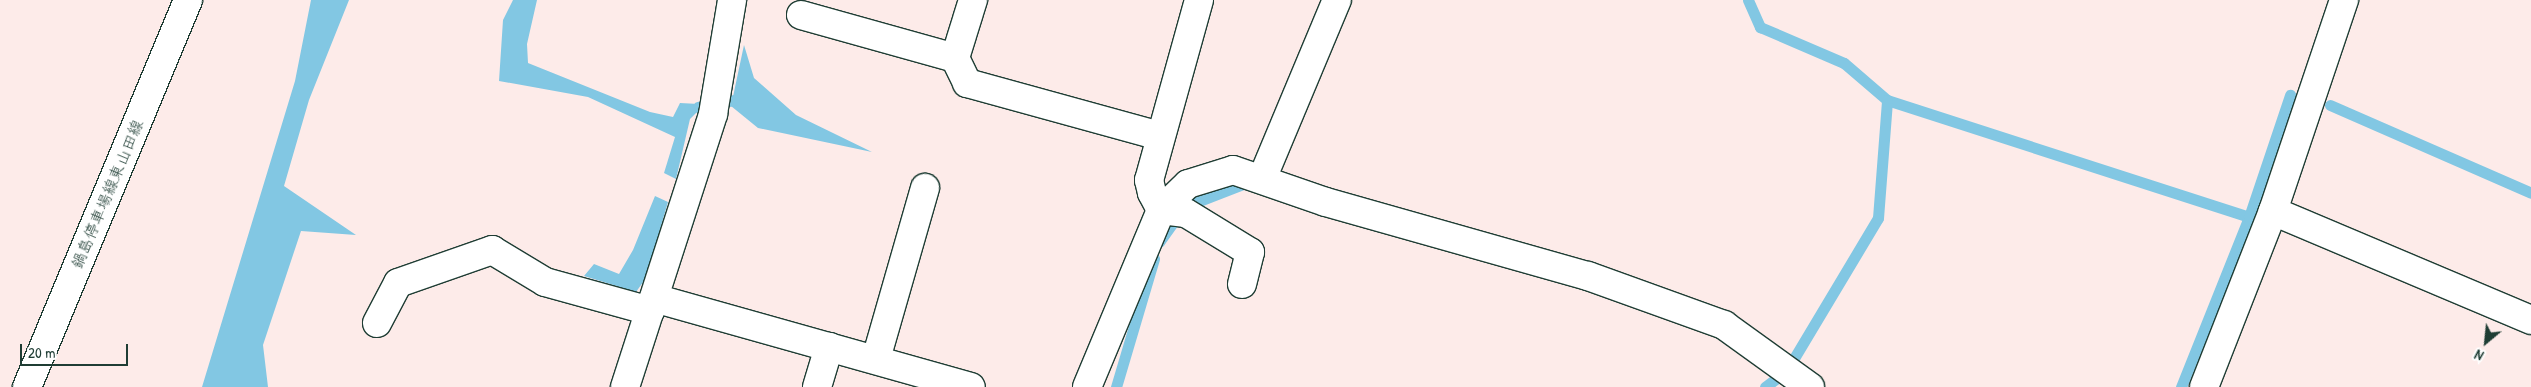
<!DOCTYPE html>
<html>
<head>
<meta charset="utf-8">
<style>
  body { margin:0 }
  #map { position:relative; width:2531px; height:387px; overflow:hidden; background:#fdebe9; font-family:"Patrick Hand","Klee One",sans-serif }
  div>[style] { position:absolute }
  .water>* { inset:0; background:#82c7e3 }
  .stream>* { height:11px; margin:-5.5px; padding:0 5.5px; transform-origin:5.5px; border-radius:5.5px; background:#82c7e3 }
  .roads { filter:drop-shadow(1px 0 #1f3d34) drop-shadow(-1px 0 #1f3d34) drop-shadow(0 1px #1f3d34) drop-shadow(0 -1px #1f3d34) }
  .street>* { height:28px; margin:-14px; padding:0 14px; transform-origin:14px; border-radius:14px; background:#fff }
  .secondary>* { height:28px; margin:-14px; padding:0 14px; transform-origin:14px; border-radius:14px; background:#fff }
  span { translate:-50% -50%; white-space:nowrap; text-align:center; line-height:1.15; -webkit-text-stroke:5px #fff; paint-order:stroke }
  .street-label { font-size:16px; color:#1f3d34 }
  .north { position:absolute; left:2461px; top:317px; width:50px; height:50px; -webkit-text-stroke:4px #fff; paint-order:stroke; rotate:208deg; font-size:14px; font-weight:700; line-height:20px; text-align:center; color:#1f3d34 }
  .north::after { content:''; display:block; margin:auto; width:18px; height:22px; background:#1f3d34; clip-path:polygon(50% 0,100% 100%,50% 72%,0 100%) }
  .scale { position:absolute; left:20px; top:344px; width:108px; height:22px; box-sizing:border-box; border:2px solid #1f3d34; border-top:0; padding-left:6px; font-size:15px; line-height:18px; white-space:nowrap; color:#1f3d34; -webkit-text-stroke:4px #fff; paint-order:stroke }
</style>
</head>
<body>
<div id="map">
  <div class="water">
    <div style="clip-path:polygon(311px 0,349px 0,309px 100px,284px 186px,356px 235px,301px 231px,263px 345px,268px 387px,202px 387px,295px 81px)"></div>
    <div style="clip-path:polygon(513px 0,537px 0,527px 44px,528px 63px,650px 112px,673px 117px,680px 103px,699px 104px,697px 112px,690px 119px,676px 179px,664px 173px,675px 137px,588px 97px,499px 81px,503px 20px)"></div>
    <div style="clip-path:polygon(744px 45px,754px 78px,796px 115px,872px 152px,758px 128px,731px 106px)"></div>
    <div style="clip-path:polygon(655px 196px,668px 202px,646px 278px,636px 292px,584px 276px,594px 264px,619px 274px,633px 250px)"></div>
  </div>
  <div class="stream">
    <div style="left:1748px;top:0;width:30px;rotate:66deg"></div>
    <div style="left:1760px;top:27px;width:91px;rotate:23.2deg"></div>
    <div style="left:1844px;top:63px;width:57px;rotate:40.7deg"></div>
    <div style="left:1887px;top:100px;width:380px;rotate:17.9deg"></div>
    <div style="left:2330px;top:105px;width:219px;rotate:23.6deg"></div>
    <div style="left:698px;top:107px;width:36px;rotate:-11deg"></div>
    <div style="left:1159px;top:242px;width:43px;rotate:-54.5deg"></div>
    <div style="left:1184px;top:207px;width:63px;rotate:-21.3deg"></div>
    <div style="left:1243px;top:184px;width:8px;rotate:-60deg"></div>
    <div style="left:1793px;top:360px;width:165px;rotate:-59.1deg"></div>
    <div style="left:1878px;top:218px;width:118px;rotate:-85.6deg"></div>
    <div style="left:1116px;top:387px;width:134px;rotate:-73.5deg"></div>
    <div style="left:1765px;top:387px;width:15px;rotate:-37deg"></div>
    <div style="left:2181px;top:387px;width:183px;rotate:-68.2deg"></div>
    <div style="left:2249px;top:217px;width:129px;rotate:-71.4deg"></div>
  </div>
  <div class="roads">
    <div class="street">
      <div style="left:1199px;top:0;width:187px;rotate:105.5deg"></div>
      <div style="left:1149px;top:180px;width:13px;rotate:77deg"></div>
      <div style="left:1152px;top:193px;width:19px;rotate:62deg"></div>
      <div style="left:1161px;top:210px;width:25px;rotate:7deg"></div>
      <div style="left:1186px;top:213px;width:75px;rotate:31.4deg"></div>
      <div style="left:1250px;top:252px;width:33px;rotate:104deg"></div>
      <div style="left:801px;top:15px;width:160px;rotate:15.6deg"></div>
      <div style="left:955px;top:58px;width:28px;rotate:64deg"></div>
      <div style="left:967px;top:83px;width:200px;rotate:15.4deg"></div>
      <div style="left:955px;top:58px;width:61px;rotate:-72.8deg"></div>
      <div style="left:1262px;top:179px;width:194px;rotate:-67.3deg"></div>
      <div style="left:2273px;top:211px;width:223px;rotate:-71.4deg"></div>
      <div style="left:654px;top:298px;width:329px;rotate:15.7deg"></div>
      <div style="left:377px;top:323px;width:45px;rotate:-62.3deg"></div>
      <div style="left:398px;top:283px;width:100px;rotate:-19.3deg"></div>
      <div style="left:492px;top:250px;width:62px;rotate:31.1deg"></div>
      <div style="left:545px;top:282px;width:109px;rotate:15.4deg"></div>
      <div style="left:876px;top:359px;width:178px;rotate:-74deg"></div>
      <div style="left:625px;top:387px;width:287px;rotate:-72.1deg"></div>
      <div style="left:713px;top:114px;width:116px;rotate:-80.5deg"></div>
      <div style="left:817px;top:387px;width:42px;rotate:-73.3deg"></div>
      <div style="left:1087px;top:387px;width:192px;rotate:-67.3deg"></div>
      <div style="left:1161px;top:210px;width:37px;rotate:-44deg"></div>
      <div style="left:1188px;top:184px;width:47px;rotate:-17.3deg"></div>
      <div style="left:1233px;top:170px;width:98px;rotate:19deg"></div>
      <div style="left:1326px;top:202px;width:272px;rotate:15.8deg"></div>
      <div style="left:1588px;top:276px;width:145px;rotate:19.8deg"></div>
      <div style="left:1724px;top:325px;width:106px;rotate:35.8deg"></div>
      <div style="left:2204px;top:387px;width:189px;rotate:-68.6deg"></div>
      <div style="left:2273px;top:211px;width:280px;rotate:22.9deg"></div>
    </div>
    <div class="secondary">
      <div style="left:27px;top:387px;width:419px;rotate:-67.4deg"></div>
    </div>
  </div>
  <div class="street-label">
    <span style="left:107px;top:194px;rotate:-67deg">鍋島停車場線東山田線</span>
  </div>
  <div class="north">N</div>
  <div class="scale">20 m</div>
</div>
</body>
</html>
